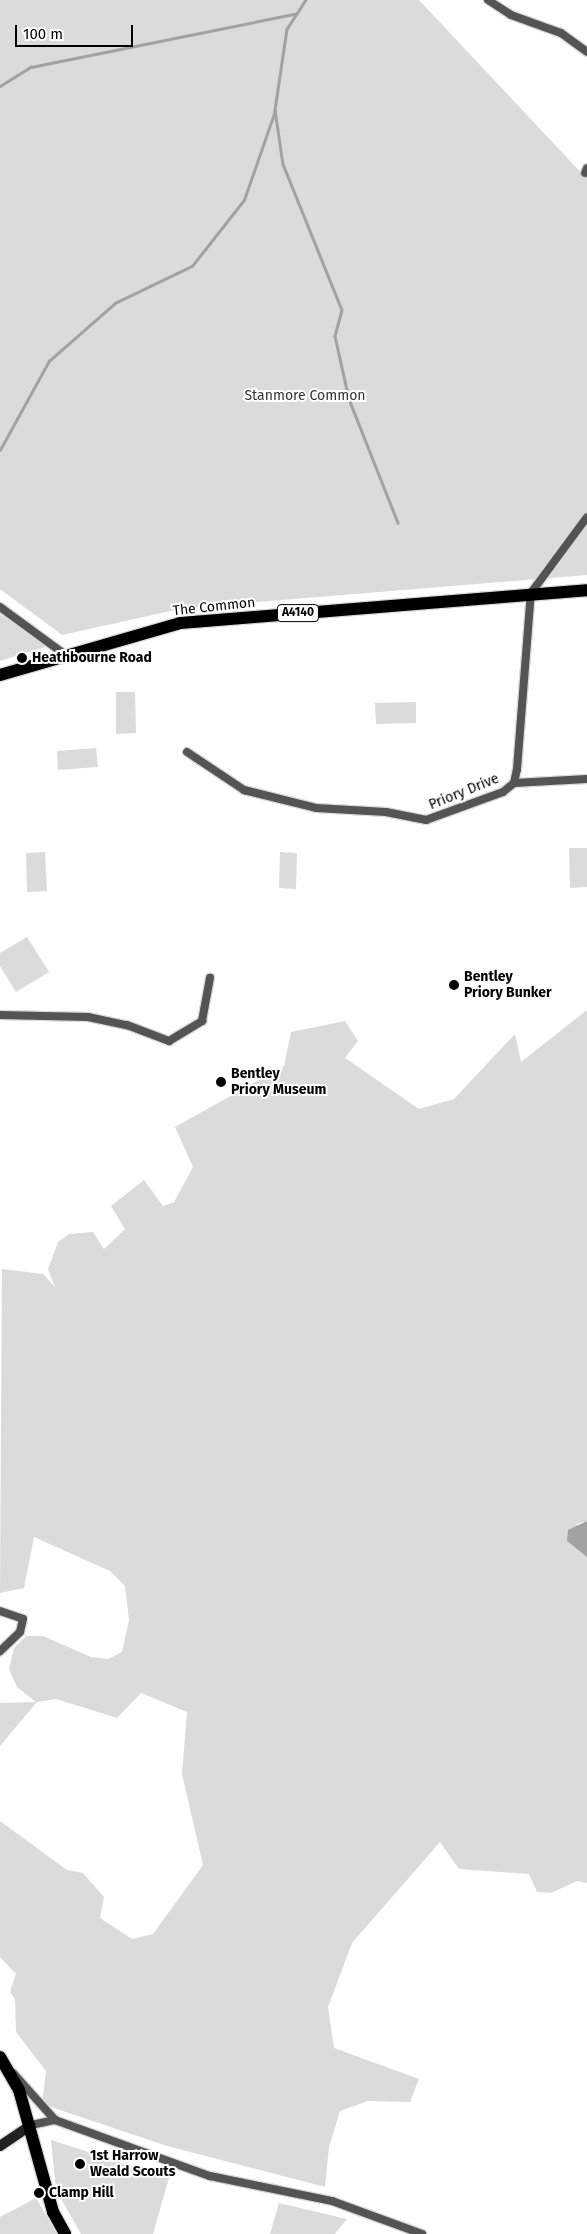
<!DOCTYPE html>
<html>
<head>
<meta charset="utf-8">
<style>
  body { margin:0 }
  #map { position:relative; width:587px; height:2234px; overflow:hidden; background:#fff; font-family:"Fira Sans",sans-serif }
  div>[style] { position:absolute }
  .green>* { inset:0; background:#dbdbdb }
  .water>* { inset:0; background:#a2a2a2 }
  .stream>* { height:2.5px; margin:-1.25px; padding:0 1.25px; transform-origin:1.25px; border-radius:1.25px; background:#a2a2a2 }
  .roads { filter:drop-shadow(1px 0 #dbdbdb) drop-shadow(-1px 0 #dbdbdb) drop-shadow(0 1px #dbdbdb) drop-shadow(0 -1px #dbdbdb) }
  .street>* { height:8px; margin:-4px; padding:0 4px; transform-origin:4px; border-radius:4px; background:#545454 }
  .secondary>* { height:10px; margin:-5px; padding:0 5px; transform-origin:5px; border-radius:5px; background:#212121 }
  .primary>* { height:12px; margin:-6px; padding:0 6px; transform-origin:6px; border-radius:6px; background:#000 }
  .dots>* { width:14px; height:14px; translate:-50% -50%; box-sizing:border-box; border:2px solid #fff; border-radius:50% }
  span { translate:-50% -50%; white-space:nowrap; text-align:center; line-height:1.15; -webkit-text-stroke:4px #fff; paint-order:stroke }
  .shield-label span { padding:1px 4px; background:#fff; border:1px solid; border-radius:4px; -webkit-text-stroke-width:0 }
  .shield-label { font-size:12px; color:#000; font-weight:700 }
  .park-label { font-size:14px; color:#323232 }
  .street-label { font-size:14px; color:#000 }
  .poi-label { font-size:14px; color:#000; font-weight:700 }
  .left { translate:0 -50%; text-align:left }
  .scale { position:absolute; left:15px; top:25px; width:118px; height:22px; box-sizing:border-box; border:2px solid #000; border-top:0; padding-left:6px; font-size:15px; line-height:18px; white-space:nowrap; color:#000; -webkit-text-stroke:4px #fff; paint-order:stroke }
</style>
</head>
<body>
<div id="map">
  <div class="green">
    <div style="clip-path:polygon(0 0,419px 0,587px 179px,587px 575px,184px 608px,62px 635px,0 589px)"></div>
    <div style="clip-path:polygon(0 614px,42px 642px,45px 647px,0 661px)"></div>
    <div style="clip-path:polygon(116px 692px,135px 692px,136px 733px,116px 734px)"></div>
    <div style="clip-path:polygon(416px 702px,416px 723px,376px 724px,375px 703px)"></div>
    <div style="clip-path:polygon(96px 748px,98px 767px,58px 770px,57px 751px)"></div>
    <div style="clip-path:polygon(569px 848px,587px 848px,587px 887px,570px 888px)"></div>
    <div style="clip-path:polygon(45px 852px,47px 891px,27px 892px,26px 853px)"></div>
    <div style="clip-path:polygon(280px 852px,297px 853px,296px 889px,279px 888px)"></div>
    <div style="clip-path:polygon(27px 937px,49px 972px,16px 992px,0 966px,0 953px)"></div>
    <div style="clip-path:polygon(587px 1010px,587px 1521px,577px 1524px,587px 1557px,587px 1883px,577px 1881px,551px 1893px,537px 1892px,529px 1874px,459px 1869px,440px 1842px,352px 1943px,328px 2007px,334px 2048px,419px 2079px,410px 2102px,368px 2101px,340px 2111px,329px 2147px,325px 2187px,167px 2146px,42px 2104px,46px 2071px,16px 2032px,15px 1999px,10px 1992px,16px 1974px,0 1957px,0 1821px,67px 1870px,83px 1873px,104px 1897px,100px 1918px,132px 1939px,153px 1934px,203px 1865px,182px 1774px,187px 1712px,141px 1693px,117px 1718px,56px 1699px,37px 1702px,0 1746px,0 1703px,36px 1702px,17px 1687px,9px 1669px,14px 1648px,26px 1636px,43px 1636px,91px 1657px,108px 1659px,122px 1652px,129px 1620px,125px 1586px,110px 1571px,34px 1537px,24px 1588px,0 1593px,2px 1269px,43px 1274px,55px 1287px,48px 1269px,58px 1242px,69px 1234px,93px 1232px,104px 1249px,125px 1229px,111px 1206px,144px 1180px,163px 1206px,174px 1202px,193px 1167px,175px 1127px,284px 1066px,291px 1032px,345px 1021px,358px 1041px,345px 1058px,419px 1109px,454px 1099px,515px 1034px,521px 1062px)"></div>
    <div style="clip-path:polygon(51px 2140px,169px 2178px,153px 2234px,81px 2234px,56px 2190px)"></div>
    <div style="clip-path:polygon(36px 2198px,57px 2234px,0 2234px,0 2217px)"></div>
    <div style="clip-path:polygon(279px 2203px,347px 2219px,335px 2234px,270px 2234px)"></div>
  </div>
  <div class="water">
    <div style="clip-path:polygon(587px 1521px,587px 1557px,567px 1541px,568px 1530px)"></div>
  </div>
  <div class="stream">
    <div style="left:306px;top:0;width:35px;rotate:123deg"></div>
    <div style="left:287px;top:29px;width:82px;rotate:98.4deg"></div>
    <div style="left:275px;top:110px;width:55px;rotate:81.6deg"></div>
    <div style="left:283px;top:164px;width:157px;rotate:68deg"></div>
    <div style="left:342px;top:310px;width:27px;rotate:105deg"></div>
    <div style="left:335px;top:336px;width:65px;rotate:77.5deg"></div>
    <div style="left:349px;top:399px;width:133px;rotate:68.4deg"></div>
    <div style="left:0;top:86px;width:36px;rotate:-32deg"></div>
    <div style="left:31px;top:67px;width:269px;rotate:-11.4deg"></div>
    <div style="left:0;top:450px;width:102px;rotate:-61.2deg"></div>
    <div style="left:49px;top:361px;width:88px;rotate:-41.3deg"></div>
    <div style="left:115px;top:303px;width:85px;rotate:-25.7deg"></div>
    <div style="left:192px;top:266px;width:84px;rotate:-51.8deg"></div>
    <div style="left:244px;top:200px;width:94px;rotate:-70.8deg"></div>
  </div>
  <div class="roads">
    <div class="street">
      <div style="left:488px;top:0;width:27px;rotate:33deg"></div>
      <div style="left:511px;top:15px;width:53px;rotate:19.8deg"></div>
      <div style="left:561px;top:33px;width:32px;rotate:36deg"></div>
      <div style="left:585px;top:173px;width:5px;rotate:-68deg"></div>
      <div style="left:0;top:607px;width:83px;rotate:36.2deg"></div>
      <div style="left:187px;top:752px;width:69px;rotate:33.7deg"></div>
      <div style="left:244px;top:790px;width:74px;rotate:14deg"></div>
      <div style="left:316px;top:808px;width:70px;rotate:3.3deg"></div>
      <div style="left:386px;top:812px;width:41px;rotate:11.3deg"></div>
      <div style="left:426px;top:820px;width:82px;rotate:-20deg"></div>
      <div style="left:503px;top:792px;width:14px;rotate:-39deg"></div>
      <div style="left:514px;top:783px;width:14px;rotate:-78deg"></div>
      <div style="left:517px;top:769px;width:177px;rotate:-85.5deg"></div>
      <div style="left:531px;top:593px;width:94px;rotate:-53.6deg"></div>
      <div style="left:514px;top:783px;width:73px;rotate:-3.1deg"></div>
      <div style="left:0;top:1015px;width:88px;rotate:1.3deg"></div>
      <div style="left:88px;top:1017px;width:40px;rotate:12deg"></div>
      <div style="left:127px;top:1025px;width:45px;rotate:20.9deg"></div>
      <div style="left:169px;top:1041px;width:39px;rotate:-31deg"></div>
      <div style="left:202px;top:1021px;width:44px;rotate:-79.5deg"></div>
      <div style="left:0;top:1611px;width:24px;rotate:19deg"></div>
      <div style="left:23px;top:1619px;width:13px;rotate:103deg"></div>
      <div style="left:20px;top:1632px;width:28px;rotate:136deg"></div>
      <div style="left:13px;top:2073px;width:63px;rotate:48.2deg"></div>
      <div style="left:31px;top:2125px;width:25px;rotate:-12deg"></div>
      <div style="left:55px;top:2120px;width:165px;rotate:19.9deg"></div>
      <div style="left:210px;top:2176px;width:125px;rotate:11.6deg"></div>
      <div style="left:332px;top:2201px;width:96px;rotate:20.1deg"></div>
    </div>
    <div class="secondary">
      <div style="left:0;top:2146px;width:37px;rotate:-34deg"></div>
    </div>
    <div class="primary">
      <div style="left:0;top:675px;width:187px;rotate:-16.1deg"></div>
      <div style="left:180px;top:623px;width:408px;rotate:-4.6deg"></div>
      <div style="left:0;top:2057px;width:38px;rotate:60deg"></div>
      <div style="left:19px;top:2090px;width:127px;rotate:74.4deg"></div>
      <div style="left:53px;top:2212px;width:25px;rotate:61deg"></div>
    </div>
  </div>
  <div class="dots">
    <div style="left:22px;top:658px;background:#000"></div>
    <div style="left:454px;top:985px;background:#000"></div>
    <div style="left:221px;top:1082px;background:#000"></div>
    <div style="left:80px;top:2164px;background:#000"></div>
    <div style="left:39px;top:2193px;background:#000"></div>
  </div>
  <div class="shield-label">
    <span style="left:298px;top:613px">A4140</span>
  </div>
  <div class="park-label">
    <span style="left:305px;top:396px">Stanmore Common</span>
  </div>
  <div class="street-label">
    <span style="left:214px;top:607px;rotate:-6deg">The Common</span>
    <span style="left:464px;top:792px;rotate:-22deg">Priory Drive</span>
  </div>
  <div class="poi-label">
    <span class="left" style="left:32px;top:658px">Heathbourne Road</span>
    <span class="left" style="left:464px;top:985px">Bentley<br>Priory Bunker</span>
    <span class="left" style="left:231px;top:1082px">Bentley<br>Priory Museum</span>
    <span class="left" style="left:90px;top:2164px">1st Harrow<br>Weald Scouts</span>
    <span class="left" style="left:49px;top:2193px">Clamp Hill</span>
  </div>
  <div class="scale">100 m</div>
</div>
</body>
</html>
